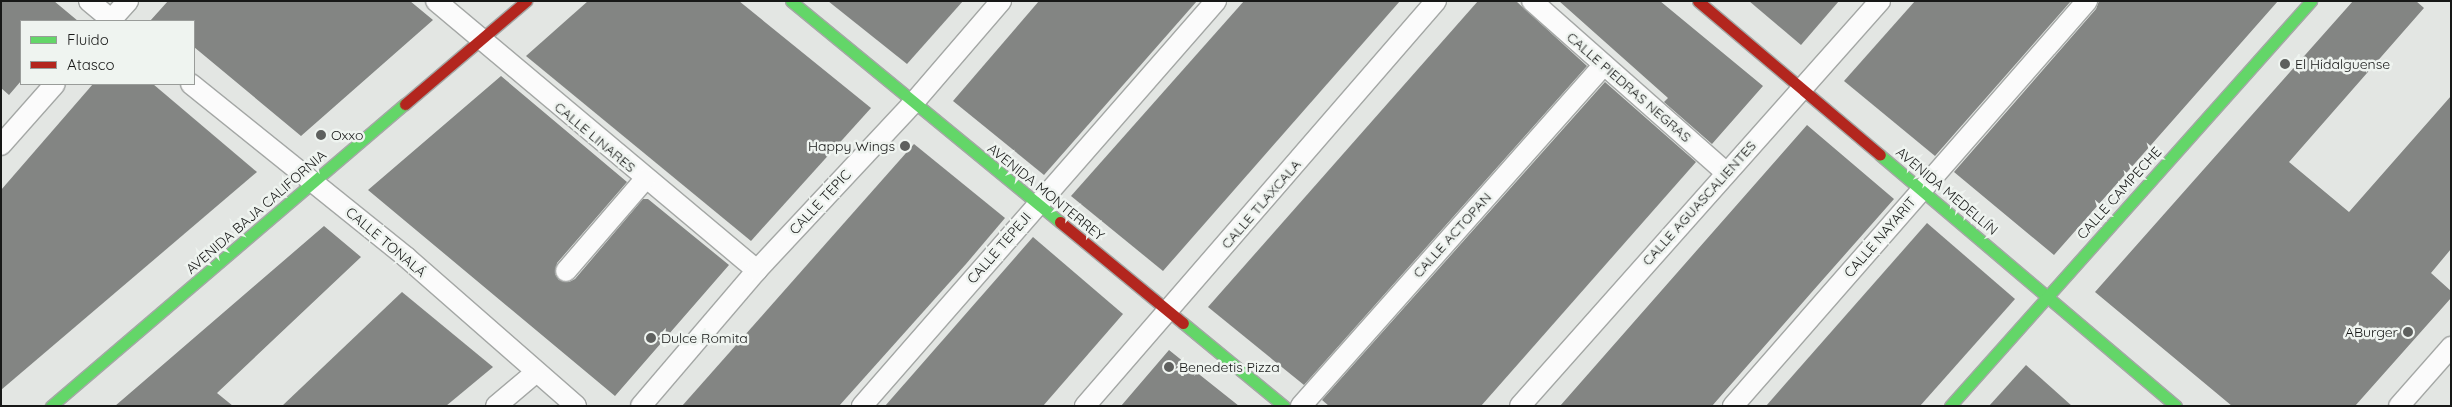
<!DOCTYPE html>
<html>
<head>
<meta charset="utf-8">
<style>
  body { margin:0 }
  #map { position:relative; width:2452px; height:407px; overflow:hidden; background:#e3e6e3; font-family:Quicksand,sans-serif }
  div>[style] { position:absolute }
  .building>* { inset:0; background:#838583 }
  .roads { filter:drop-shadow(1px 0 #a4a7a5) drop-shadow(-1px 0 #a4a7a5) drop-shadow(0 1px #a4a7a5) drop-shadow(0 -1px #a4a7a5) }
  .street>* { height:20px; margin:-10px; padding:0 10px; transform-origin:10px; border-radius:10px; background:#fbfbfb }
  .fast>* { height:11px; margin:-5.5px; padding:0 5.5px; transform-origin:5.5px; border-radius:5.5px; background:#63d668 }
  .jam>* { height:11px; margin:-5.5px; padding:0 5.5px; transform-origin:5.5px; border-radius:5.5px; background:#b3261e }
  .dots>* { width:14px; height:14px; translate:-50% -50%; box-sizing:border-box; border:2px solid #eff4f0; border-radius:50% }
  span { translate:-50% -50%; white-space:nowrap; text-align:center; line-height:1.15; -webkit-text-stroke:5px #eff4f0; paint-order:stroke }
  .poi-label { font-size:14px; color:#171817 }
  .left { translate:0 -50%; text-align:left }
  .right { translate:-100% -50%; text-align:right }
  .street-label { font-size:14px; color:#171817 }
  .frame { position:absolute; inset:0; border:2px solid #171817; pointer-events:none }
  .legend { position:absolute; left:20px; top:20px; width:175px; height:65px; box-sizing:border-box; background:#eff4f0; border:1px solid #999c99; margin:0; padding:6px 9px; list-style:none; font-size:15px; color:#171817 }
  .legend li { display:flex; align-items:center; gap:10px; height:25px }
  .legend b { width:25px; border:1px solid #999c99 }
</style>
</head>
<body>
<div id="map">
  <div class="building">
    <div style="clip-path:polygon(1px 1px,54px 1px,78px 21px,21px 21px,21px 81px,9px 95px,1px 88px)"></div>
    <div style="clip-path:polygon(168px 1px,410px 1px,433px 20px,301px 136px,194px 47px,194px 21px,150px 21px)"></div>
    <div style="clip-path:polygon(588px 1px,739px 1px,871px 108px,751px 241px,526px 56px)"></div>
    <div style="clip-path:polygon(828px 1px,963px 1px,907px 64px)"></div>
    <div style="clip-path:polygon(1039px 1px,1197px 1px,1044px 175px,953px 101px)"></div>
    <div style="clip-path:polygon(1244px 1px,1400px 1px,1163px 271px,1071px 196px)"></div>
    <div style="clip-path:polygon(1478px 1px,1516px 1px,1587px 66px,1304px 385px,1208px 307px)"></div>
    <div style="clip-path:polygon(1559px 1px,1660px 1px,1763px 86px,1712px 144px,1664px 102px,1668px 98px)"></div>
    <div style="clip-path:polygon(1749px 1px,1839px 1px,1801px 45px)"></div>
    <div style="clip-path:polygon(1915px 1px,2071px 1px,1935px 156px,1844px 81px)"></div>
    <div style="clip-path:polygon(2099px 1px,2278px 1px,2054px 255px,1954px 172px,2096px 9px)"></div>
    <div style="clip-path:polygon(2353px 1px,2416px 1px,2424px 8px,2289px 162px,2349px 212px,2451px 96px,2451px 249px,2431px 273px,2451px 291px,2451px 298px,2355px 406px,2232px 406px,2095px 292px)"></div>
    <div style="clip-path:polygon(501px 76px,627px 182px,557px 263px,555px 274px,559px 280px,569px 282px,575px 279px,643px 199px,648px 199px,729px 265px,615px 396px,368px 190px)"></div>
    <div style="clip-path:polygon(1605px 82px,1696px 162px,1481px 406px,1329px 406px,1322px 400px)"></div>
    <div style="clip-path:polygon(93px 84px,153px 84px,257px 172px,1px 390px,1px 190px)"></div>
    <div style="clip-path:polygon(1807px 125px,1894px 199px,1811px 293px,1712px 406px,1560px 406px)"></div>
    <div style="clip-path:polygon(914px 144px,1005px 218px,966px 264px,839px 406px,682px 406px)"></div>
    <div style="clip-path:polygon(1927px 223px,2015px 299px,1920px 406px,1766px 406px)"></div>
    <div style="clip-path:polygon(324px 226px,361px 257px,217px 393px,233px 406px,115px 406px)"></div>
    <div style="clip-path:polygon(1033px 237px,1123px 314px,1043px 406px,885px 406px)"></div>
    <div style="clip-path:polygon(402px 292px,493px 367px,446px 406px,282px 406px)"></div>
    <div style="clip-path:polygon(1169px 350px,1200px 375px,1239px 406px,1121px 406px)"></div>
    <div style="clip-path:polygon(2026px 365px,2072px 406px,1989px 406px)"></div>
  </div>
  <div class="roads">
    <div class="street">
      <div style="left:89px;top:1px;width:31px;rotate:40deg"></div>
      <div style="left:436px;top:1px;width:419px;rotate:40deg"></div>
      <div style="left:1532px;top:1px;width:258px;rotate:41.5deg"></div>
      <div style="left:110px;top:21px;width:27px;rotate:-48deg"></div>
      <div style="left:191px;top:84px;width:276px;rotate:38.8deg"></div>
      <div style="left:406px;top:257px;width:226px;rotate:41.2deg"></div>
      <div style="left:1px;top:145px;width:81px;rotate:-48.5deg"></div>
      <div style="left:566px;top:271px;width:121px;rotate:-49.3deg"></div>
      <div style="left:496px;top:406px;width:51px;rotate:-40.2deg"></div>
      <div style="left:641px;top:406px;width:179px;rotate:-49.5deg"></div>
      <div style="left:757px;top:270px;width:231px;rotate:-46.9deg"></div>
      <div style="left:915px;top:101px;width:132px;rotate:-49.3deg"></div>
      <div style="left:862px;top:406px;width:538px;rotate:-48.84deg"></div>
      <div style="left:1085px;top:406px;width:536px;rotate:-49.09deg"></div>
      <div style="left:1301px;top:406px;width:456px;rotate:-48.4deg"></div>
      <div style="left:1520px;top:406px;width:542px;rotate:-48.37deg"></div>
      <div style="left:1733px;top:406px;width:538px;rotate:-48.84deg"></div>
      <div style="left:2399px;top:406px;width:79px;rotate:-48.6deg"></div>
    </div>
    <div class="fast">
      <div style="left:791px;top:1px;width:348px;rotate:39.4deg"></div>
      <div style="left:1880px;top:155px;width:388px;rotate:40.3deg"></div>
      <div style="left:1183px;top:323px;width:131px;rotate:39.4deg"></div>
      <div style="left:51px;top:406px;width:465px;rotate:-40.5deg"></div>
      <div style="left:1950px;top:406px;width:543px;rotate:-48.29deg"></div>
    </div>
    <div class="jam">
      <div style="left:1698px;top:1px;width:238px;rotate:40.2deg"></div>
      <div style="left:405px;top:104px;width:159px;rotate:-40.4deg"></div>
      <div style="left:1060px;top:222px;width:159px;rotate:39.4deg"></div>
    </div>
  </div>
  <div class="dots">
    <div style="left:2285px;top:64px;background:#5e605e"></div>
    <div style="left:321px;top:135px;background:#5e605e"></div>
    <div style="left:905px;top:146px;background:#5e605e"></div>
    <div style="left:2408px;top:332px;background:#5e605e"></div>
    <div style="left:651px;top:338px;background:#5e605e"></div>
    <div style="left:1169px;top:367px;background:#5e605e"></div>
  </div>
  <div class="poi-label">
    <span class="left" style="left:2295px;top:64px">El Hidalguense</span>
    <span class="left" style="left:331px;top:135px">Oxxo</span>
    <span class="right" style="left:895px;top:146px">Happy Wings</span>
    <span class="right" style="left:2398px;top:332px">ABurger</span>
    <span class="left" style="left:661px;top:338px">Dulce Romita</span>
    <span class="left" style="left:1179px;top:367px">Benedetis Pizza</span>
  </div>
  <div class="street-label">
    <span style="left:1629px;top:87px;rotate:41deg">CALLE PIEDRAS NEGRAS</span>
    <span style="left:595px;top:137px;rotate:40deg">CALLE LINARES</span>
    <span style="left:1947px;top:191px;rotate:40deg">AVENIDA MEDELLÍN</span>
    <span style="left:1046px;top:192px;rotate:39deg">AVENIDA MONTERREY</span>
    <span style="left:2119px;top:193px;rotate:-48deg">CALLE CAMPECHE</span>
    <span style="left:820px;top:202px;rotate:-47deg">CALLE TEPIC</span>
    <span style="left:1699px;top:203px;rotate:-48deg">CALLE AGUASCALIENTES</span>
    <span style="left:1261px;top:204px;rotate:-49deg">CALLE TLAXCALA</span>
    <span style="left:256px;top:212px;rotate:-41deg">AVENIDA BAJA CALIFORNIA</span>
    <span style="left:1452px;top:235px;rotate:-48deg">CALLE ACTOPAN</span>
    <span style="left:1880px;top:237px;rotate:-49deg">CALLE NAYARIT</span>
    <span style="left:386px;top:242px;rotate:40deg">CALLE TONALÁ</span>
    <span style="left:999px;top:248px;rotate:-49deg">CALLE TEPEJI</span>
  </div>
  <div class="frame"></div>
  <ul class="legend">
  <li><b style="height:6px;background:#63d668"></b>Fluido</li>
  <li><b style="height:6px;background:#b3261e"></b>Atasco</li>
  </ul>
</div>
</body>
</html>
